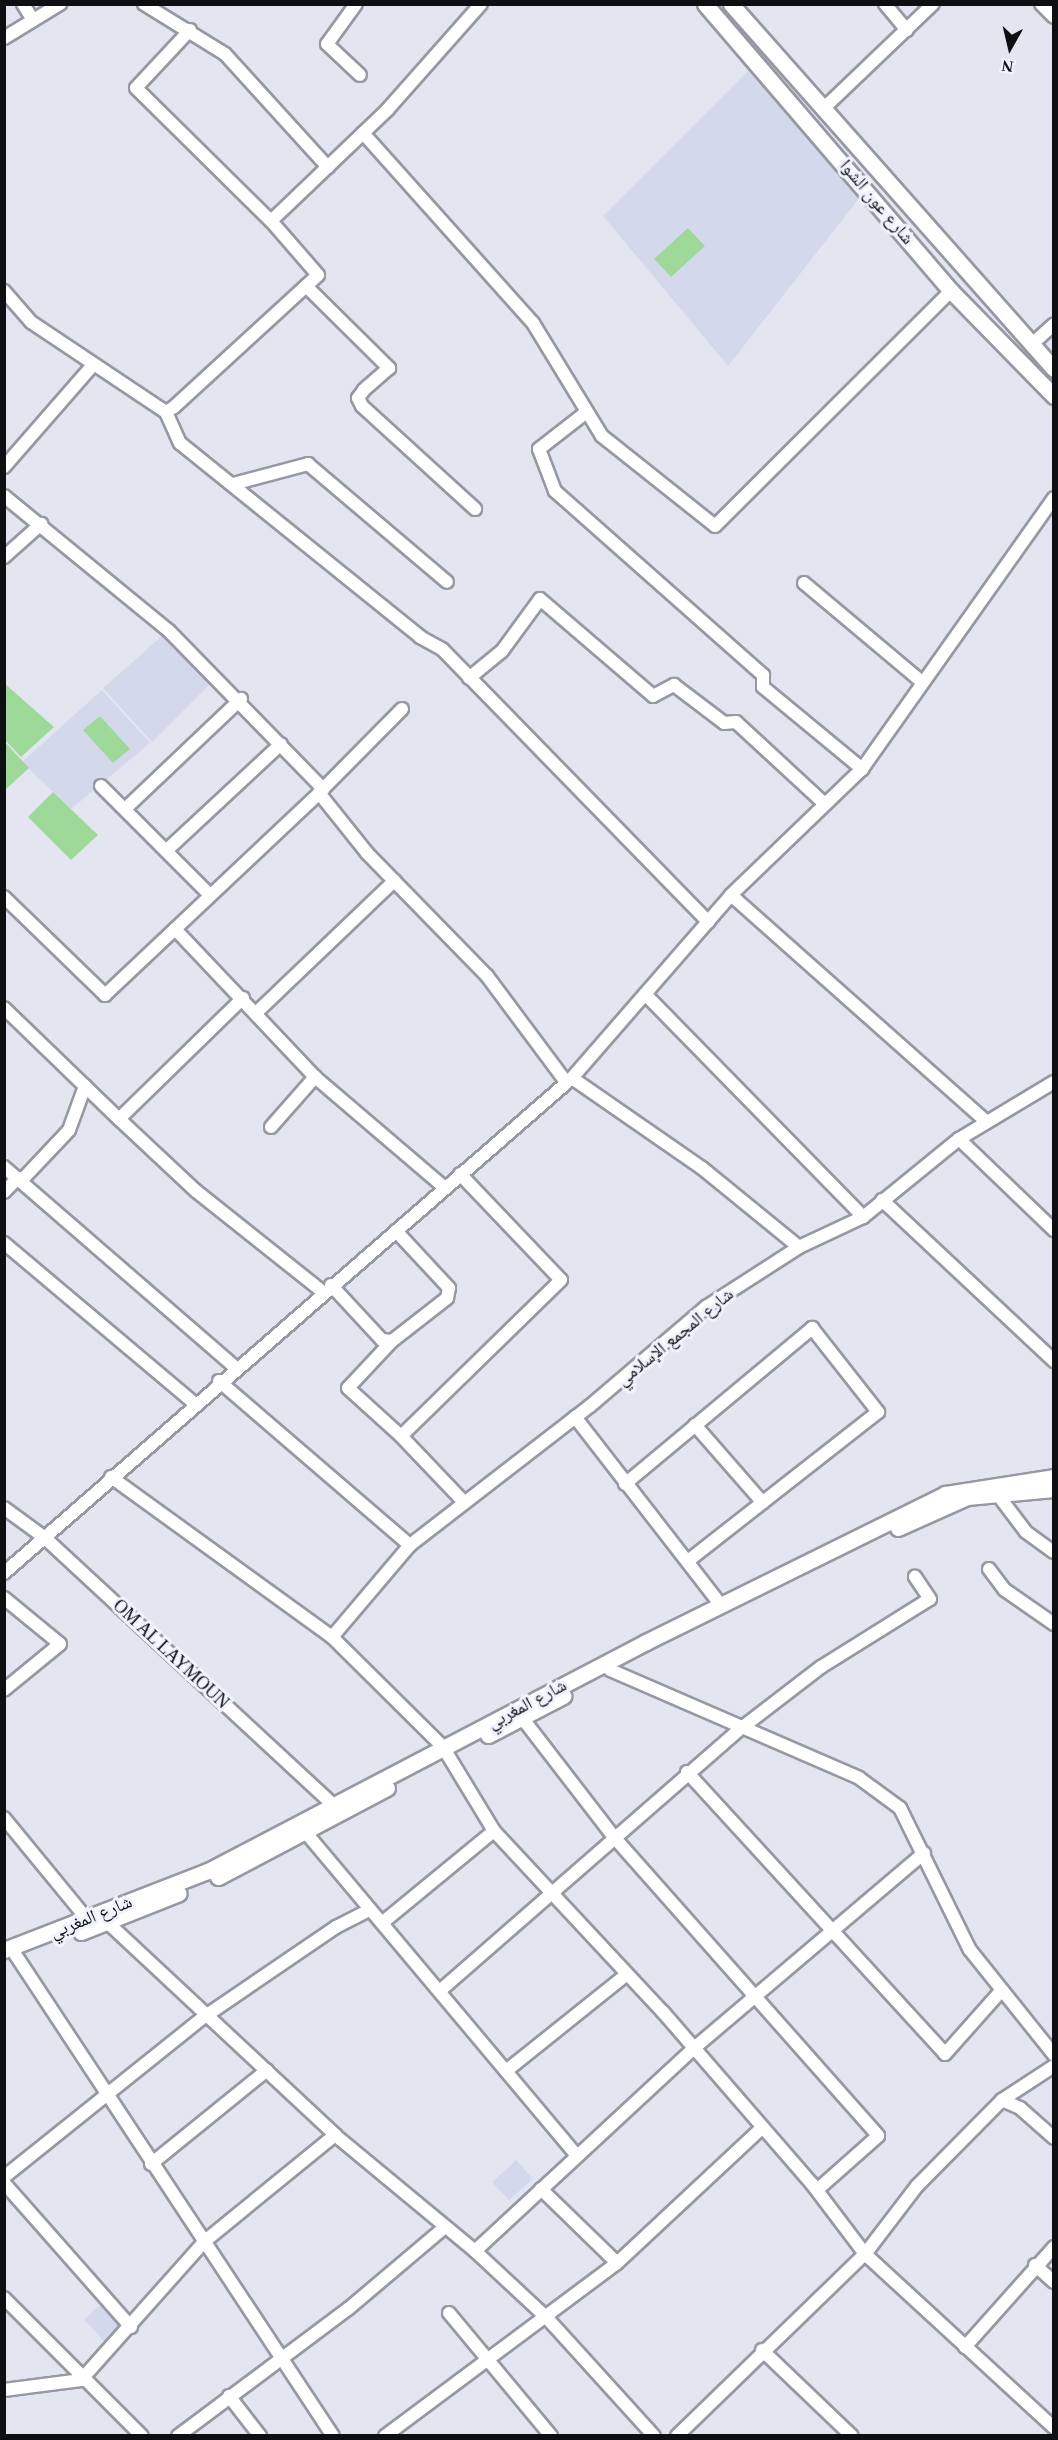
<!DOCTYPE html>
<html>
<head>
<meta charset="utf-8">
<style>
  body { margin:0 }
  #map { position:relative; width:1058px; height:2440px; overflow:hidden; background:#e3e6f1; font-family:"Times New Roman","Noto Naskh Arabic",serif }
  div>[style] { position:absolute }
  .built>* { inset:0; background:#d4d8eb }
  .green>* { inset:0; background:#9ed99a }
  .roads { filter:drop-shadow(2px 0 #9698a2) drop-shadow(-2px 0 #9698a2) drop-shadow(0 2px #9698a2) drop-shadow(0 -2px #9698a2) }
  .minor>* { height:12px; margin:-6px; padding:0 6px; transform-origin:6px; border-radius:6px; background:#fff }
  .major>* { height:15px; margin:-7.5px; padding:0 7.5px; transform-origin:7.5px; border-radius:7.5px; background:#fff }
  span { translate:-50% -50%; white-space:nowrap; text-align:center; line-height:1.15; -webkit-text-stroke:6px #f0f3fe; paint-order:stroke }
  .street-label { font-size:18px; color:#0e0f12 }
  .frame { position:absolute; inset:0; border:6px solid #0e0f12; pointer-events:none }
  .north { position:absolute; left:980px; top:18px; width:60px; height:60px; -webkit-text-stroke:4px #f0f3fe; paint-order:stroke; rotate:188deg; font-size:16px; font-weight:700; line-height:24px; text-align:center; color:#0e0f12 }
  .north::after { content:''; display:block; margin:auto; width:21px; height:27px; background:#0e0f12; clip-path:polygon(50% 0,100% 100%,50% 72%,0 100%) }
</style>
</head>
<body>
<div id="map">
  <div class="built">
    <div style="clip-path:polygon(751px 68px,861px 196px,728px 366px,603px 216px)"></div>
    <div style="clip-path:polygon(162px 636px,211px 683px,152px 742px,103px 688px)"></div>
    <div style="clip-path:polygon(102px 690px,150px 743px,71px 809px,22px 762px)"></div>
    <div style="clip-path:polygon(516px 2160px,533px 2179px,509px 2200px,492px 2182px)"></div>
    <div style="clip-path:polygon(103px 2303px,123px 2326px,107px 2345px,84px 2319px)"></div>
  </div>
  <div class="green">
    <div style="clip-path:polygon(688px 228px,705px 246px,671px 277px,654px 259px)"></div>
    <div style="clip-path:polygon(4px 683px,54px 727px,21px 757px,5px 740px)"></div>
    <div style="clip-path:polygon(100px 716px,130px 749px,113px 763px,83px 730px)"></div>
    <div style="clip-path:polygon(5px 742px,29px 768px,5px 790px,4px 790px)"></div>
    <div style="clip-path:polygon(53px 792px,98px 835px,71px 860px,28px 817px)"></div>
  </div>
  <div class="roads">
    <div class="minor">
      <div style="left:23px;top:4px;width:19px;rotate:58deg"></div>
      <div style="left:144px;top:4px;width:95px;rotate:31.7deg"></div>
      <div style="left:225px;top:54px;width:153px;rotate:47.7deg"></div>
      <div style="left:356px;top:4px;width:49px;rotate:125.9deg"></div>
      <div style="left:327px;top:44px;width:45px;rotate:43.2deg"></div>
      <div style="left:885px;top:4px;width:34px;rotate:50deg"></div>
      <div style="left:1041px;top:4px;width:18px;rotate:45deg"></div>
      <div style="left:190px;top:30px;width:79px;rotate:133deg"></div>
      <div style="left:136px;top:88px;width:190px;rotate:44.6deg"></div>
      <div style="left:4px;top:38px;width:66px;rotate:-31.3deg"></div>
      <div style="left:823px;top:109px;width:152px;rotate:-43.7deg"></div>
      <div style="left:363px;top:133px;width:255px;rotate:48.2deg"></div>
      <div style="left:533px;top:323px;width:132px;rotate:58.6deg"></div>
      <div style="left:602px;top:436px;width:144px;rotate:38.5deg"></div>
      <div style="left:715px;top:526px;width:333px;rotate:-44.9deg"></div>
      <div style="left:306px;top:286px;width:117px;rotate:44.7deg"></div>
      <div style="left:389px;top:368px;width:33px;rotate:139deg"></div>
      <div style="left:364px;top:390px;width:10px;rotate:127deg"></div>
      <div style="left:358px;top:398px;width:9px;rotate:63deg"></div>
      <div style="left:362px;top:406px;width:153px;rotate:42.3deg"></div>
      <div style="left:4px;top:291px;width:41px;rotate:48.9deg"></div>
      <div style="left:31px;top:322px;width:162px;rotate:33.7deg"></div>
      <div style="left:166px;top:412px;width:9px;rotate:-32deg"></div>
      <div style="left:174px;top:407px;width:195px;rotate:-42.5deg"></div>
      <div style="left:318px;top:275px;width:72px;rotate:-131deg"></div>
      <div style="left:271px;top:221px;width:162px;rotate:-43.7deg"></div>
      <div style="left:388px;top:109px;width:140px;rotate:-48.5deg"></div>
      <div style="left:1031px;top:345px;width:31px;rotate:-42deg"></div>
      <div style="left:166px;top:412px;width:34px;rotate:66deg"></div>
      <div style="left:180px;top:443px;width:309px;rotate:38.9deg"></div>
      <div style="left:420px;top:637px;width:26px;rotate:29deg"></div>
      <div style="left:443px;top:650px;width:380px;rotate:45.7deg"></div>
      <div style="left:584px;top:414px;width:57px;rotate:142.1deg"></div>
      <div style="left:539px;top:449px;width:45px;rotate:69.1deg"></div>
      <div style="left:555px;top:491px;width:278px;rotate:41.5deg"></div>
      <div style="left:763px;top:675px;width:12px;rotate:90deg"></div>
      <div style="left:763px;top:687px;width:129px;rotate:39.6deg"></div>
      <div style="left:4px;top:467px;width:135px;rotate:-48.9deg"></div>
      <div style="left:233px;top:484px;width:78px;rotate:-14.9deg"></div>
      <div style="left:308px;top:464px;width:182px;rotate:40.3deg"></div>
      <div style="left:4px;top:496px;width:213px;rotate:39.3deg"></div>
      <div style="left:169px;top:631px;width:221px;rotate:45.7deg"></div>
      <div style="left:4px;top:557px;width:50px;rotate:-41.7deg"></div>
      <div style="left:804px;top:583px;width:154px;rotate:40deg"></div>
      <div style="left:469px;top:678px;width:43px;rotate:-39.3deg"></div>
      <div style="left:502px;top:651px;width:64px;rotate:-53.8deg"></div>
      <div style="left:540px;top:599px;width:149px;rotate:40.6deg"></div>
      <div style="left:653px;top:696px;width:24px;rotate:-28deg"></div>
      <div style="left:674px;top:685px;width:63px;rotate:37.2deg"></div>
      <div style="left:724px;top:723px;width:12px;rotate:-5deg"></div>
      <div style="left:736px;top:722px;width:121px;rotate:42.7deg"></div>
      <div style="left:402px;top:709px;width:118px;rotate:134.7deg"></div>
      <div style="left:319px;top:793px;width:77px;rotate:51.3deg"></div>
      <div style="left:367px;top:853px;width:172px;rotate:45.7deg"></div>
      <div style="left:487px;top:976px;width:132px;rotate:53.3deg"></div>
      <div style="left:101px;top:786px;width:153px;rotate:45deg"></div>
      <div style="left:125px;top:809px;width:160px;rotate:-43.5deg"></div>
      <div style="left:168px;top:849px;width:154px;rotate:-42.9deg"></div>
      <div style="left:731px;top:895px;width:342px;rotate:41.6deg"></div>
      <div style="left:4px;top:897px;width:141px;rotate:44.1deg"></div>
      <div style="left:105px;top:995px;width:294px;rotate:-43.3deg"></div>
      <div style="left:175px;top:929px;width:204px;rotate:46.6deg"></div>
      <div style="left:315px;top:1077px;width:171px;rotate:40.5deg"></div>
      <div style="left:645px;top:994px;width:312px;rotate:45.6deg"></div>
      <div style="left:243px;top:998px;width:173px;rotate:135.7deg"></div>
      <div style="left:119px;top:1119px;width:105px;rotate:43.1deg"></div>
      <div style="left:196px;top:1191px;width:162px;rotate:38.5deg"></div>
      <div style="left:4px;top:1008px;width:160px;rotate:44deg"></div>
      <div style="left:257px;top:1012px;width:190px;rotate:-43.7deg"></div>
      <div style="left:572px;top:1078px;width:158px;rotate:34.7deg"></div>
      <div style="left:702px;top:1168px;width:125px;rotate:39.2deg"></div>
      <div style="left:271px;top:1127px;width:67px;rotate:-48.7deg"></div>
      <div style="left:959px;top:1139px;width:132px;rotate:43.8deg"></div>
      <div style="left:4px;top:1167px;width:306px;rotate:40.9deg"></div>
      <div style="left:460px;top:1174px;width:146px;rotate:46.4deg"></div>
      <div style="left:561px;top:1280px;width:223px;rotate:135.7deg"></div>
      <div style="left:401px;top:1436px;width:90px;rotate:46.4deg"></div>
      <div style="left:21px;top:1181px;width:70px;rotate:-46.7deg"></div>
      <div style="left:69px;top:1130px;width:47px;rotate:-70deg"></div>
      <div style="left:4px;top:1192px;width:20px;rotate:-45deg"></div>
      <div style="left:882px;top:1200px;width:236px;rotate:43.1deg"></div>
      <div style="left:4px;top:1243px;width:248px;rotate:40.1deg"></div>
      <div style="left:331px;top:1285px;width:75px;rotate:47.2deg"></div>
      <div style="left:382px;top:1340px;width:10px;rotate:6deg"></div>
      <div style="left:392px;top:1341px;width:70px;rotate:-38deg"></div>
      <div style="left:447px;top:1298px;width:10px;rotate:-79deg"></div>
      <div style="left:449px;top:1288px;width:78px;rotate:-132.9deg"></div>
      <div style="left:392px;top:1341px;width:64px;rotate:133.1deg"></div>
      <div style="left:348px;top:1388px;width:72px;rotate:42.2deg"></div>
      <div style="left:219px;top:1381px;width:252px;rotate:40.7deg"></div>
      <div style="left:575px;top:1417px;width:237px;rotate:52.2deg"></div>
      <div style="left:695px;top:1425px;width:103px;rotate:48.9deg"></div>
      <div style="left:111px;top:1477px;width:273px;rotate:35.9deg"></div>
      <div style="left:332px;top:1637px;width:156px;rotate:44.7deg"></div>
      <div style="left:443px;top:1747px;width:98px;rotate:58.7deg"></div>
      <div style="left:494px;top:1831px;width:248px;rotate:47deg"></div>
      <div style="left:663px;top:2012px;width:228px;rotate:49.1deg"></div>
      <div style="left:812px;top:2184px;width:88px;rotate:52.9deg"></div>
      <div style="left:865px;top:2254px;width:257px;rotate:42.6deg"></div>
      <div style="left:625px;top:1484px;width:244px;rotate:-39.8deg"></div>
      <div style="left:812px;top:1328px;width:107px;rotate:51.8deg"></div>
      <div style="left:878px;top:1412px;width:240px;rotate:141.9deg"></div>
      <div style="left:998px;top:1495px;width:46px;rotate:52.9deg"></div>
      <div style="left:1026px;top:1532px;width:34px;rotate:36deg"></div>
      <div style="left:4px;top:1508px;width:51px;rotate:36.2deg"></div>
      <div style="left:45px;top:1538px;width:393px;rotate:42.8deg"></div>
      <div style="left:989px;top:1569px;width:26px;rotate:53deg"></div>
      <div style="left:1005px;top:1590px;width:60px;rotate:34.8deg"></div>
      <div style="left:4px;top:1573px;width:753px;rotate:-41.07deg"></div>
      <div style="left:572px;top:1078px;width:242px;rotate:-49deg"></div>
      <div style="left:731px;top:895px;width:182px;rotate:-43.9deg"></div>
      <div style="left:862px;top:769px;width:332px;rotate:-54.7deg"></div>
      <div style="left:4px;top:1598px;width:72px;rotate:39.4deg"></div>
      <div style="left:60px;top:1644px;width:72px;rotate:140.6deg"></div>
      <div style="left:332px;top:1637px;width:121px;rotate:-49.7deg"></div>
      <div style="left:410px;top:1545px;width:227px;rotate:-37.7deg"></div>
      <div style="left:590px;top:1406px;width:153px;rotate:-40.5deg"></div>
      <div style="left:706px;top:1307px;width:111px;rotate:-32.8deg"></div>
      <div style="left:799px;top:1247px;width:71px;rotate:-25.1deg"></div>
      <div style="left:863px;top:1217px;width:124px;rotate:-39.1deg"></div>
      <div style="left:959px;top:1139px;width:111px;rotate:-31deg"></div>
      <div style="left:610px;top:1670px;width:271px;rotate:23.4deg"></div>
      <div style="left:859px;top:1778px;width:51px;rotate:36.2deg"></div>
      <div style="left:900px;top:1808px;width:158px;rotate:63.8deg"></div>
      <div style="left:970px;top:1950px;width:134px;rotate:51.3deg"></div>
      <div style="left:523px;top:1719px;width:148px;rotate:52.4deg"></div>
      <div style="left:613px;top:1836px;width:400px;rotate:48.5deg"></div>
      <div style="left:878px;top:2136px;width:81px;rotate:138.5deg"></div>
      <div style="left:687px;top:1772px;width:382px;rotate:47.5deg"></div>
      <div style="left:945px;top:2054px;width:83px;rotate:-48.4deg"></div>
      <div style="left:4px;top:1818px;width:131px;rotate:50.6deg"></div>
      <div style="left:87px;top:1919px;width:21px;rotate:11deg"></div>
      <div style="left:108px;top:1923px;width:311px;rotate:43deg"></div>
      <div style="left:335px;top:2135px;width:182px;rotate:39.6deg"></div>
      <div style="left:475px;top:2251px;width:98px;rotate:42.9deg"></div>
      <div style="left:547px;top:2318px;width:159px;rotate:47.8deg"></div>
      <div style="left:307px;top:1834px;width:420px;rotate:50deg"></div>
      <div style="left:382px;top:1923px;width:145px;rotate:-39.4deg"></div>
      <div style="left:15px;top:1954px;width:577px;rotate:56.59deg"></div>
      <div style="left:442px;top:1989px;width:400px;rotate:-41.1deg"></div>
      <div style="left:744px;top:1726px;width:97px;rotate:-37.5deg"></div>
      <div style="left:821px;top:1667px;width:128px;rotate:-32deg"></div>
      <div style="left:930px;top:1599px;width:27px;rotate:-124deg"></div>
      <div style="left:506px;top:2071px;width:155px;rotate:-38.7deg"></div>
      <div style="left:1002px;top:2100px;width:20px;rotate:24deg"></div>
      <div style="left:1020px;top:2108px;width:45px;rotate:41.4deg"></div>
      <div style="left:151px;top:2164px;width:149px;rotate:-39deg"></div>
      <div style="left:4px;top:2177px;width:256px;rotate:-38.7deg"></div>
      <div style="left:204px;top:2017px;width:160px;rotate:-34.3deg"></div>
      <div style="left:336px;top:1927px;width:38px;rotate:-27deg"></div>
      <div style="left:4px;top:2183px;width:192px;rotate:48.6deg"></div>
      <div style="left:541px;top:2189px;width:106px;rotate:44.2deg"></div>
      <div style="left:475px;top:2251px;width:297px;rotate:-42.8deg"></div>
      <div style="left:693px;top:2049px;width:303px;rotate:-40.3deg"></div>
      <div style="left:1035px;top:2265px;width:25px;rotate:42deg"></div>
      <div style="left:4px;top:2298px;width:195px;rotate:45deg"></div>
      <div style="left:449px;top:2313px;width:160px;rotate:50.3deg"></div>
      <div style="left:965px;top:2347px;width:134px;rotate:-48.3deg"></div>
      <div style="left:762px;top:2350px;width:124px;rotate:43.7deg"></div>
      <div style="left:4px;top:2390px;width:78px;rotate:-7.4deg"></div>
      <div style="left:81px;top:2380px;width:186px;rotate:-48.3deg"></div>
      <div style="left:205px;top:2241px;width:168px;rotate:-39.2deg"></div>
      <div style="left:229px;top:2396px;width:51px;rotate:52.2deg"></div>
      <div style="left:178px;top:2436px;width:212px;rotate:-36.8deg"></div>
      <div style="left:348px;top:2309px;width:127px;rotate:-40.2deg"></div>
      <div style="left:385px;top:2436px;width:289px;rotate:-36.7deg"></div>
      <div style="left:617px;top:2263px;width:198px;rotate:-43deg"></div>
      <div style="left:677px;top:2436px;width:262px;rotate:-44.1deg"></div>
      <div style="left:865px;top:2254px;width:86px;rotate:-52.6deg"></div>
      <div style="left:917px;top:2186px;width:121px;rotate:-45.3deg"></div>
      <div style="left:1002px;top:2100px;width:62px;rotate:-33.2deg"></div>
    </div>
    <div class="major">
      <div style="left:705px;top:4px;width:378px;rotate:49.4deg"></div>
      <div style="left:951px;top:291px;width:147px;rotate:45.6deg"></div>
      <div style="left:731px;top:4px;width:487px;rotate:48.5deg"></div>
      <div style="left:898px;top:1528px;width:76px;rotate:-24.2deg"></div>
      <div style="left:967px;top:1497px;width:87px;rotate:-5.3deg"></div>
      <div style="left:488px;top:1735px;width:85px;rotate:-27.5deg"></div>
      <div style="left:218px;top:1877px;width:191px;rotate:-27.8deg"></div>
      <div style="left:81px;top:1932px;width:105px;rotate:-21.7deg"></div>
      <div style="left:4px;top:1950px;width:219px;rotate:-21.2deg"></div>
      <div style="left:208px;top:1871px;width:494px;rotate:-27.6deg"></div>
      <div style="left:646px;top:1642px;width:334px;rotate:-26.3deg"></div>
      <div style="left:945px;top:1494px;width:110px;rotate:-8.9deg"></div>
    </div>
  </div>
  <div class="street-label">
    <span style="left:877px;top:202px;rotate:50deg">شارع عون الشوا</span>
    <span style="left:675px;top:1337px;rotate:-39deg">شارع المجمع الإسلامي</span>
    <span style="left:171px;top:1654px;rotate:43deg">OM AL LAYMOUN</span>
    <span style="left:527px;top:1704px;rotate:-28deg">شارع المغربي</span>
    <span style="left:91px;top:1917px;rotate:-22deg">شارع المغربي</span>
  </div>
  <div class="frame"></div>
  <div class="north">N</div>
</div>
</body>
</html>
